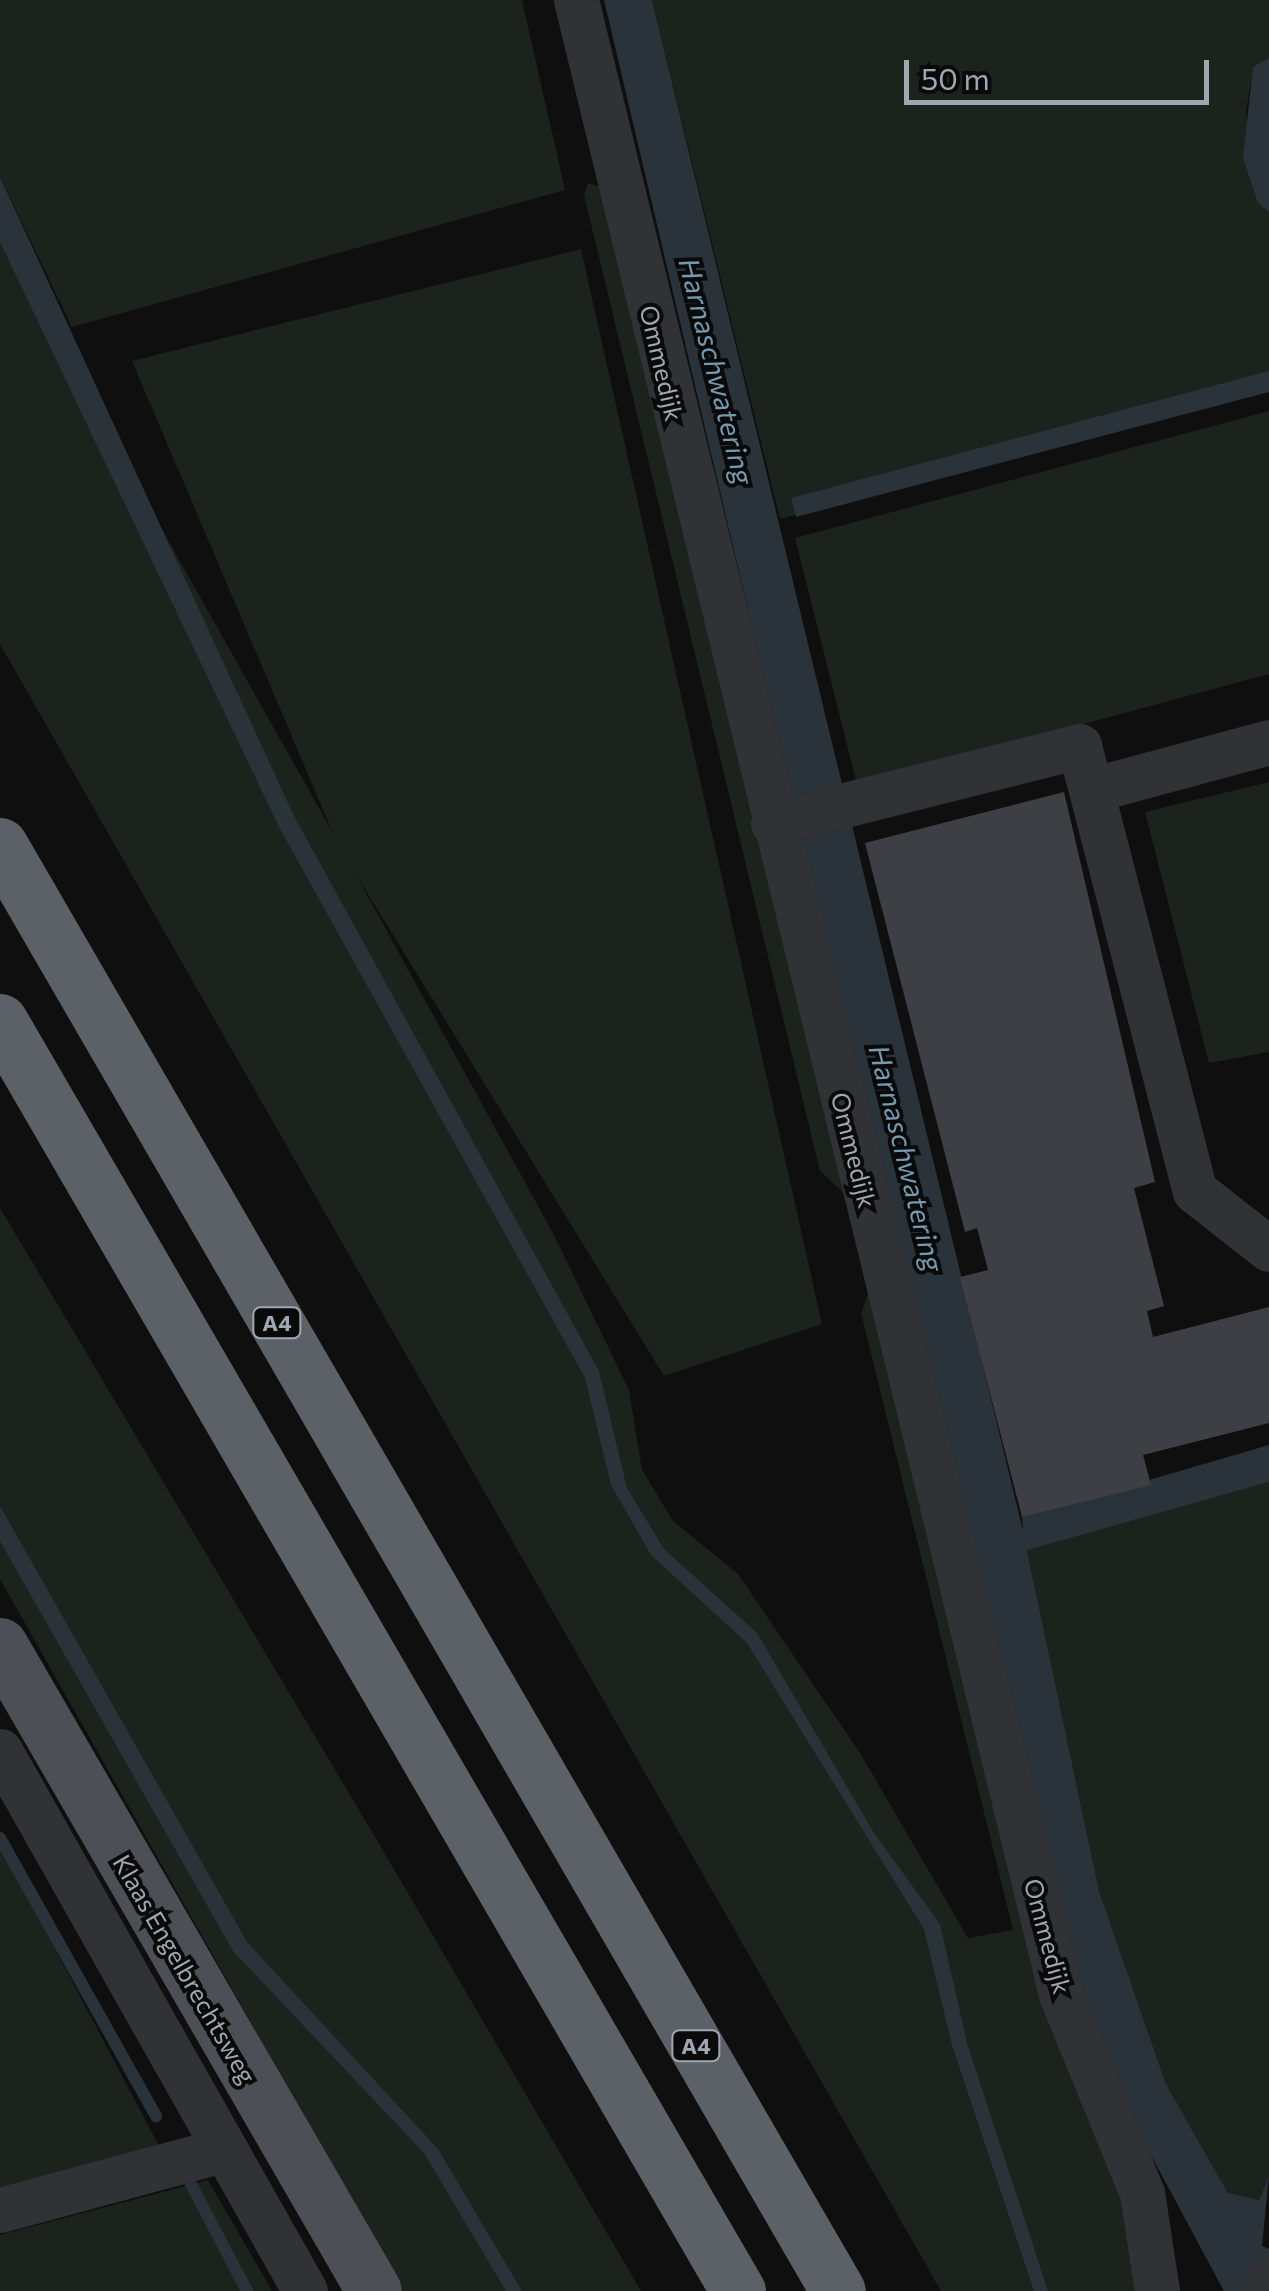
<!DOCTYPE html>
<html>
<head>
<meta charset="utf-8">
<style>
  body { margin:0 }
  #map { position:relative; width:1269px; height:2291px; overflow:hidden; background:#0f0f10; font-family:Commissioner,sans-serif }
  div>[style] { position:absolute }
  .green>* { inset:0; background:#1b231c }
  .water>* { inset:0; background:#293339 }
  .stream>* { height:12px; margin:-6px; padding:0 6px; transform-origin:6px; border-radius:6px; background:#293339 }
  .building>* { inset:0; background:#3e3f44 }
  .minor>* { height:45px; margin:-22.5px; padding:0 22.5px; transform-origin:22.5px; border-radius:22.5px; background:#303235 }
  .major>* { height:55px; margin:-27.5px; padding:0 27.5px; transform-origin:27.5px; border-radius:27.5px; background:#4c4f55 }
  .highway>* { height:55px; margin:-27.5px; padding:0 27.5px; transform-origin:27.5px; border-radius:27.5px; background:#5c6067 }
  span { translate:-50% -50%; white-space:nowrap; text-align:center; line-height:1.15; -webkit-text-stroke:8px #0a0a0b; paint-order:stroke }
  .shield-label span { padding:2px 8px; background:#0a0a0b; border:2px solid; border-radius:8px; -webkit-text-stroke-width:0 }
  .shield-label { font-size:22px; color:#a0a7b2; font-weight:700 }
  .street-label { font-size:25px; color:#a0a7b2 }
  .water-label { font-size:28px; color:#759aaf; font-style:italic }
  .scale { position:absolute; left:904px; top:60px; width:305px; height:45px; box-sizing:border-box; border:5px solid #a0a7b2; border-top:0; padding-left:12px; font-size:30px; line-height:35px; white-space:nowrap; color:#a0a7b2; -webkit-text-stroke:8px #0a0a0b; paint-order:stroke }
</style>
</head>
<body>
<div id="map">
  <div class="green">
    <div style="clip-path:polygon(0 0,522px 0,565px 190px,72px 327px,0 177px)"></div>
    <div style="clip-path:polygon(652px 0,1269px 0,1269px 58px,1253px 68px,1246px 113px,1258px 202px,1269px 212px,1269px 391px,780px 519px)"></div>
    <div style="clip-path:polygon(588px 183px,610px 190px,847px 1196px,820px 1171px,584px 195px)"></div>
    <div style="clip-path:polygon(0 242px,333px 833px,132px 361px,581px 249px,822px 1324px,664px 1376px,355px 873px,554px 1235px,629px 1390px,642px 1470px,673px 1521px,738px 1574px,860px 1753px,968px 1938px,1013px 1930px,861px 1313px,869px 1291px,1132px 2197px,1148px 2291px,941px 2291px,0 644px)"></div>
    <div style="clip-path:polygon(1269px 411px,1269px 674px,857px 785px,795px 538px)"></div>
    <div style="clip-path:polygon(1269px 782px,1269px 1052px,1209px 1063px,1145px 812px)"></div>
    <div style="clip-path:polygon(0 1208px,381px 1847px,641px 2291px,403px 2291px,0 1579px)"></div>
    <div style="clip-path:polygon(1269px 1482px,1269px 2176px,1259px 2200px,1244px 2200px,1228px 2193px,1166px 2084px,1099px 1891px,1027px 1549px)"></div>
    <div style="clip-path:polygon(0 1844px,161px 2150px,0 2193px)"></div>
    <div style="clip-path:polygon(208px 2180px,272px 2291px,0 2291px,0 2235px)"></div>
  </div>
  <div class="water">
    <div style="clip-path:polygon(604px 0,652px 0,1023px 1531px,1022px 1517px,1269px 1445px,1269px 1482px,1027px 1550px,1099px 1891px,1166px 2084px,1228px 2193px,1259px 2200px,1269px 2176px,1262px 2246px,1269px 2249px,1269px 2291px,1224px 2291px,1124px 2105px,1074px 1991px)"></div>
    <div style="clip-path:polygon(1269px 58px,1269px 212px,1258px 203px,1243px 158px,1253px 67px)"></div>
    <div style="clip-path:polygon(0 177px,294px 816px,599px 1371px,627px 1488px,664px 1549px,757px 1633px,874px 1833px,940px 1924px,967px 2043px,1048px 2291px,1034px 2291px,952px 2045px,924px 1929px,747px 1643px,651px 1555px,611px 1485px,585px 1378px,279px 827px,0 242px)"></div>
    <div style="clip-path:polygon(1269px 371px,1269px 392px,796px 517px,791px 498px)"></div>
    <div style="clip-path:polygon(0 1506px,247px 1942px,438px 2149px,522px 2291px,506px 2291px,424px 2153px,233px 1951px,0 1541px)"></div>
  </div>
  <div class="stream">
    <div style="left:0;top:1838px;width:319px;rotate:60.7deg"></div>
    <div style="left:183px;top:2169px;width:138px;rotate:62.3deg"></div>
  </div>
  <div class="building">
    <div style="clip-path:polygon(1064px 792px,1155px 1182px,1134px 1188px,1164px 1306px,1147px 1311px,1153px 1337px,1269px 1307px,1269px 1423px,1143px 1455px,1151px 1485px,1022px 1517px,960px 1277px,988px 1270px,977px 1228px,965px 1232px,865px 843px)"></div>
  </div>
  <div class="minor">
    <div style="left:576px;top:0;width:2052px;rotate:76.33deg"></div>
    <div style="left:1061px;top:1994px;width:215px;rotate:67.9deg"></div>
    <div style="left:1142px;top:2193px;width:99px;rotate:81.3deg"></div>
    <div style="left:1269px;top:742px;width:184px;rotate:164.9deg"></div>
    <div style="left:1091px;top:790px;width:414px;rotate:75.5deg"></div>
    <div style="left:1195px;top:1191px;width:94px;rotate:38.1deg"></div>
    <div style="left:773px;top:823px;width:316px;rotate:-14.1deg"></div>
    <div style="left:1079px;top:746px;width:46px;rotate:74.7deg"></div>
    <div style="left:0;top:1751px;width:620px;rotate:60.54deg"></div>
    <div style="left:0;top:2210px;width:230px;rotate:-15.1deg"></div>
    <div style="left:1264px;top:2291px;width:12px;rotate:-66deg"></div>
  </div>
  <div class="major">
    <div style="left:0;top:1645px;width:746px;rotate:59.93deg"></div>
  </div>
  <div class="highway">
    <div style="left:0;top:845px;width:1671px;rotate:59.91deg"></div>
    <div style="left:0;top:1021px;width:1469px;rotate:59.84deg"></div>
  </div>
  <div class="shield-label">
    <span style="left:277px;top:1323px">A4</span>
    <span style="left:696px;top:2046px">A4</span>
  </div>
  <div class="street-label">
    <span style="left:662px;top:363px;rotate:77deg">Ommedijk</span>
    <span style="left:854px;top:1150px;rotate:76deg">Ommedijk</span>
    <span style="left:1048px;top:1936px;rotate:75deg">Ommedijk</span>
    <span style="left:185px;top:1969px;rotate:60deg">Klaas Engelbrechtsweg</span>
  </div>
  <div class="water-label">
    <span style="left:717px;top:371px;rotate:76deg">Harnaschwatering</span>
    <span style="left:907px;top:1158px;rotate:76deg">Harnaschwatering</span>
  </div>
  <div class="scale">50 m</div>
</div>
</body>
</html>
